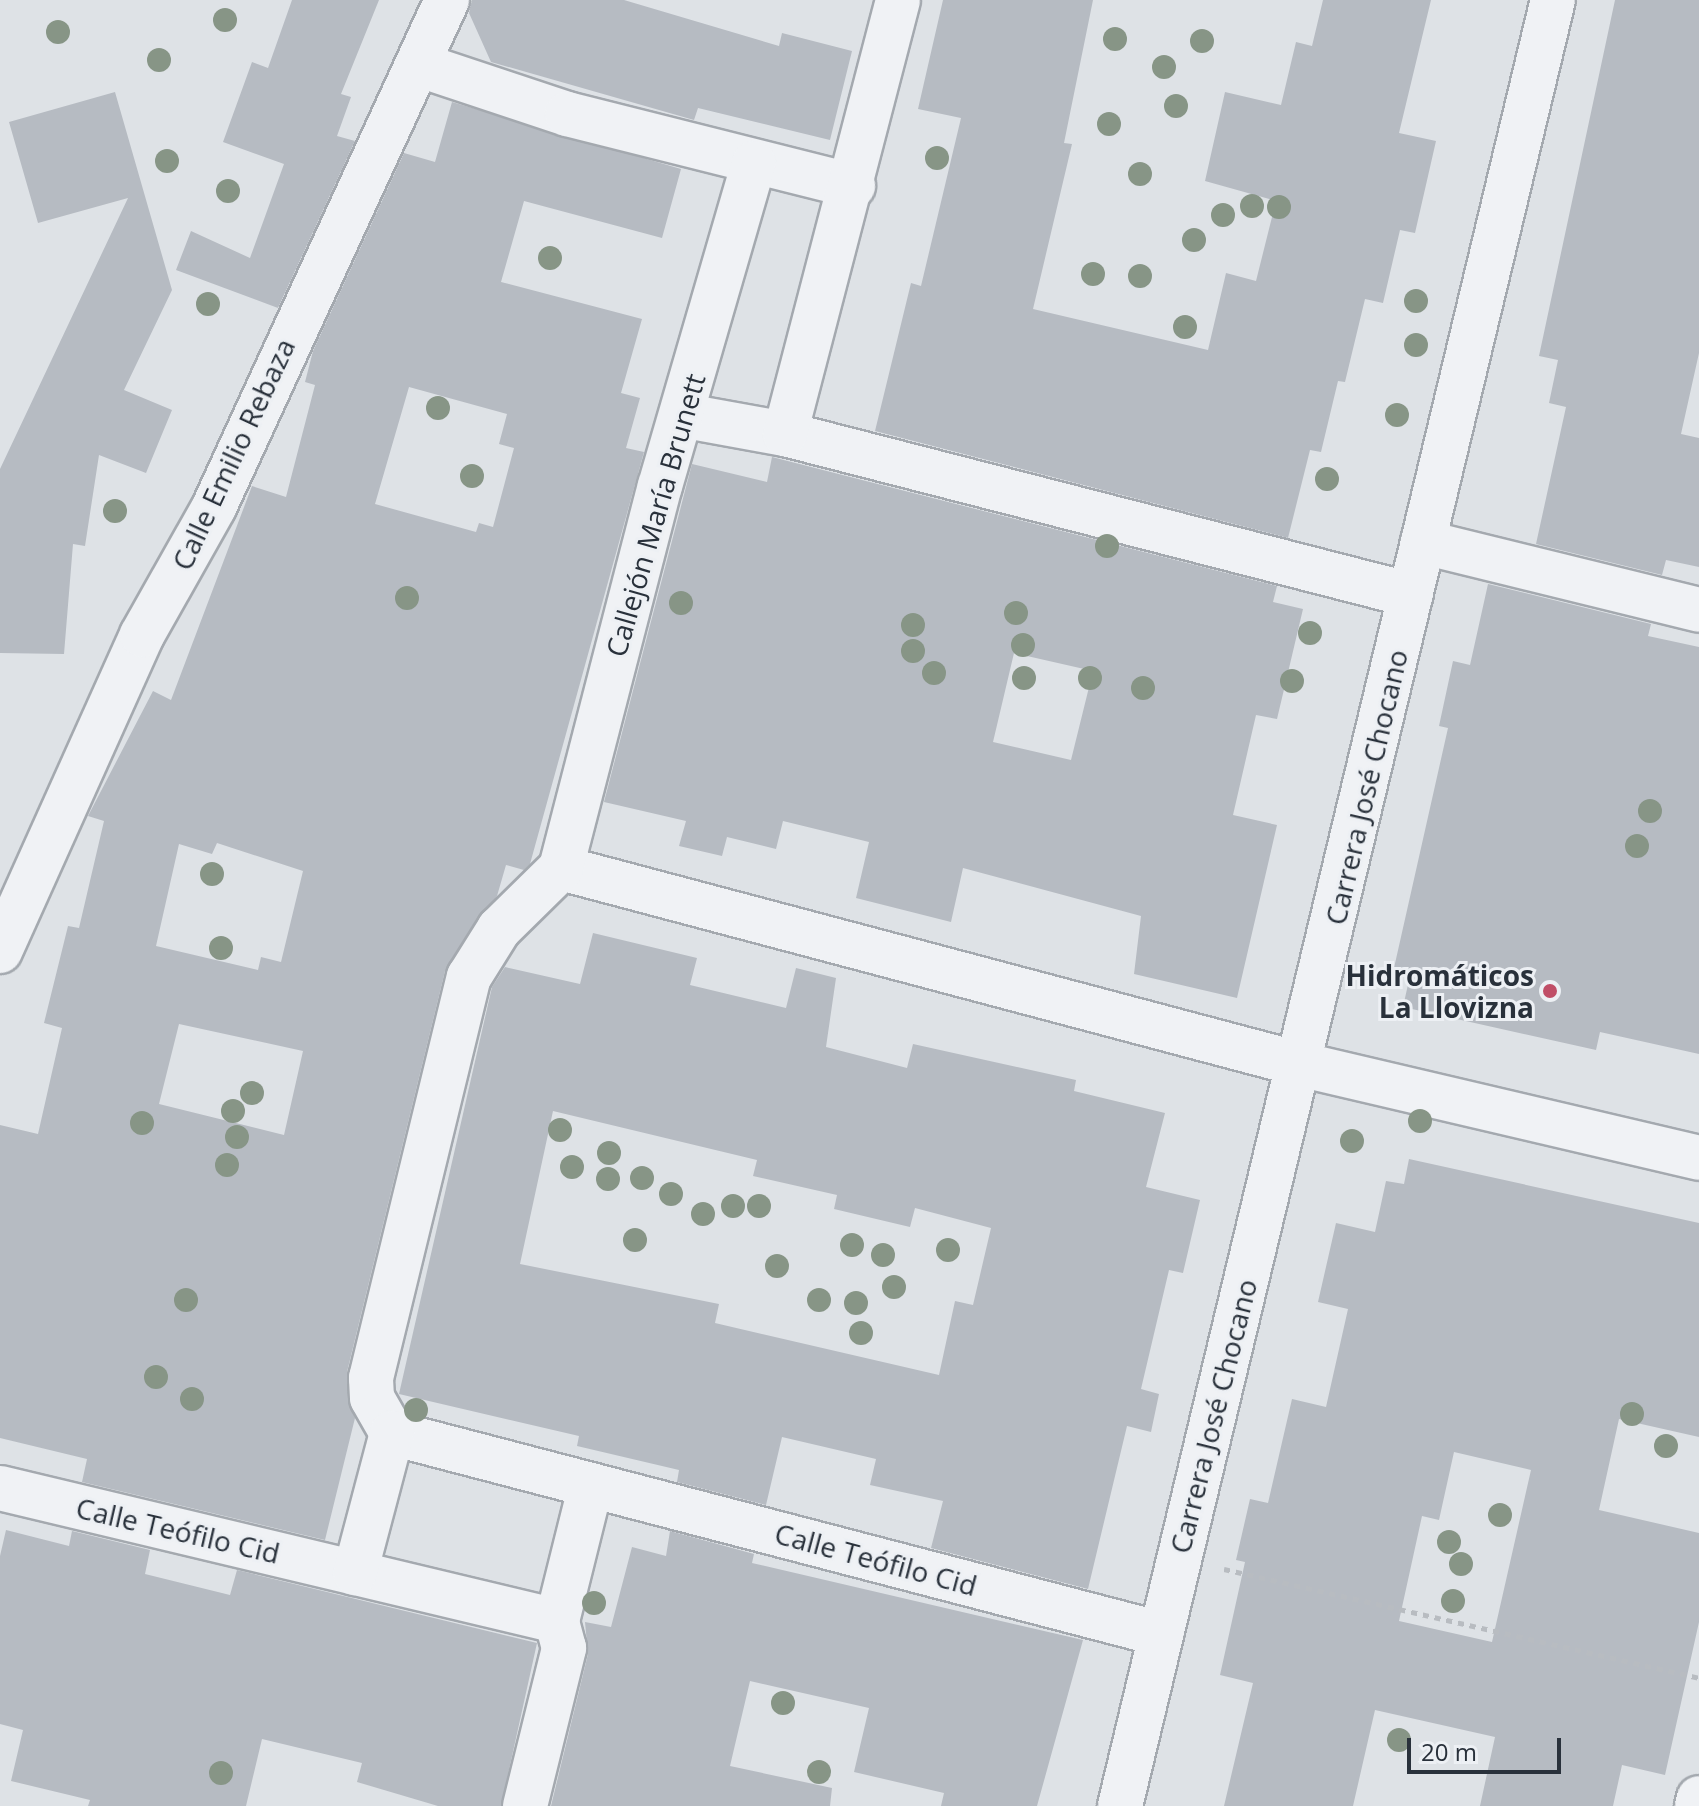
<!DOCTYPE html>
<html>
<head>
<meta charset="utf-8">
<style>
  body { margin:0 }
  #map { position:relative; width:1699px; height:1806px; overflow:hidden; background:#dee2e6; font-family:"Open Sans",sans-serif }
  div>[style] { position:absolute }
  .building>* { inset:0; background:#b6bbc2 }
  .path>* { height:5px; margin-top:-2.5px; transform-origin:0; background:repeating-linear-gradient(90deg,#b8bcc1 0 6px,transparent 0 12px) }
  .roads { filter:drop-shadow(2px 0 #a4a9af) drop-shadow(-2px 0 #a4a9af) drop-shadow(0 2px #a4a9af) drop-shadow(0 -2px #a4a9af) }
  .minor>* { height:44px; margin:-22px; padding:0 22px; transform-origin:22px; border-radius:22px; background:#f0f2f5 }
  .trees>* { width:24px; height:24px; margin:-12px; border-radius:50%; background:#879586 }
  .dots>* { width:22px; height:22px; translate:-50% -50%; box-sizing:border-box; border:4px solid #edf0f4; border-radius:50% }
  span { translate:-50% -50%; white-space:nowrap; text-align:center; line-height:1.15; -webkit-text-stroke:6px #edf0f4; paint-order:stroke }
  .street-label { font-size:28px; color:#29313b }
  .poi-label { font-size:28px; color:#29313b; font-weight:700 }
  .right { translate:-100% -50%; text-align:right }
  .scale { position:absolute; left:1407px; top:1738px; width:154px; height:36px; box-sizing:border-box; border:4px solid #29313b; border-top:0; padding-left:10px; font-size:24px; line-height:28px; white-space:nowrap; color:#29313b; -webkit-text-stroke:6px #edf0f4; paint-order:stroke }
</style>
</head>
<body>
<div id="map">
  <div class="building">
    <div style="clip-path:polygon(292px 0,379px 0,341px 94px,351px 97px,337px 136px,355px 141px,278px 308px,176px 270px,191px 231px,250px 258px,284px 164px,223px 142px,252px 62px,268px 68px)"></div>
    <div style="clip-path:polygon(472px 0,624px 0,779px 46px,782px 33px,852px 51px,830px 140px,698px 108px,694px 120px,491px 62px,469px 13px)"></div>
    <div style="clip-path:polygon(943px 0,1093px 0,1064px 143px,1072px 144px,1033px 309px,1208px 350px,1226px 273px,1256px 281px,1276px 201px,1205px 181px,1225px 92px,1281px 105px,1296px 42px,1312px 46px,1323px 0,1431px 0,1399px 133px,1436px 141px,1415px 233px,1400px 230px,1383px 303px,1365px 299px,1345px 382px,1338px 381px,1321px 452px,1310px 450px,1288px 538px,875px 431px,911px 283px,921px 286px,961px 118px,918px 109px)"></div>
    <div style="clip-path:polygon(1615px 0,1699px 0,1699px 353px,1681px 434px,1699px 438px,1699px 567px,1666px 560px,1662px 575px,1536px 544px,1566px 407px,1549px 403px,1558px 360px,1539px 356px)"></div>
    <div style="clip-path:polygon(115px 92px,172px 290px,124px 390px,172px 410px,146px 473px,99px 455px,85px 546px,73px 544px,64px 654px,0 653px,0 469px,128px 198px,38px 223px,9px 122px)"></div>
    <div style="clip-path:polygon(evenodd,452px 102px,681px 169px,662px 238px,524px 201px,501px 282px,642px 319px,621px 393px,640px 398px,626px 448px,644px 452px,530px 864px,524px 870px,506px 865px,497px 896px,445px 971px,347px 1372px,355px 1418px,325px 1540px,82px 1482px,87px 1459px,0 1438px,0 1125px,38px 1134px,62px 1028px,44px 1023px,68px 926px,79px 928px,104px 821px,88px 816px,153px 691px,171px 700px,252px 486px,286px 497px,315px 385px,305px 382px,313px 351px,404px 153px,435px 162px,452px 102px,409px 387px,507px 414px,499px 444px,514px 448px,493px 527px,479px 523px,476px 532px,375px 504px,409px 387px,452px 102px,217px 843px,303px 871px,281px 962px,261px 957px,258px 970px,156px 946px,179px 844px,212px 854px,217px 843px,452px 102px,179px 1024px,303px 1051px,284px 1135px,159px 1104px,179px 1024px)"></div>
    <div style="clip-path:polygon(evenodd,772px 457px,1277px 586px,1273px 602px,1303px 609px,1277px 719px,1256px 715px,1233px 815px,1277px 825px,1237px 998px,1134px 974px,1141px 916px,963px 868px,951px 922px,856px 898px,869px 842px,783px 821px,776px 849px,727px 837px,722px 856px,679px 846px,686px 821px,604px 802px,692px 464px,767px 482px,772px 457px,1014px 653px,1093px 671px,1071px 760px,993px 742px,1014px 653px)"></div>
    <div style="clip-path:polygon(1488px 584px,1651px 624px,1648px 636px,1699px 647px,1699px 1054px,1600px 1032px,1596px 1050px,1403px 1007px,1411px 971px,1394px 968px,1448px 728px,1439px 726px,1453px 661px,1470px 665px)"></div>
    <div style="clip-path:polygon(evenodd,593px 933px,697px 958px,690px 985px,786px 1008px,796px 968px,836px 978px,826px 1047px,907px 1068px,913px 1044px,1076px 1080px,1074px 1091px,1165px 1113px,1146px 1187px,1200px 1200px,1183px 1273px,1169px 1270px,1141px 1389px,1159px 1394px,1151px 1432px,1127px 1426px,1088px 1589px,931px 1548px,943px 1501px,870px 1485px,876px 1459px,782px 1437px,766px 1505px,677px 1482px,679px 1470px,577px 1446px,579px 1436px,399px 1394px,492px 987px,505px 967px,580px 984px,593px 933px,553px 1111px,757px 1160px,753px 1176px,837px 1195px,834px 1209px,910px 1227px,915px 1208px,991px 1228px,973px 1305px,955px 1301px,939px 1375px,715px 1323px,719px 1304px,520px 1264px,553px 1111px)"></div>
    <div style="clip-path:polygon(evenodd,1409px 1159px,1699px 1223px,1699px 1437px,1619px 1419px,1599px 1510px,1699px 1533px,1699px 1622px,1665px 1775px,1622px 1765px,1613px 1806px,1480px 1806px,1495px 1737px,1375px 1710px,1353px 1806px,1224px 1806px,1253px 1683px,1220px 1675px,1245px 1562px,1236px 1560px,1250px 1499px,1268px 1503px,1292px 1399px,1326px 1407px,1348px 1309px,1318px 1302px,1336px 1223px,1375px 1232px,1386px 1181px,1404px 1184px,1409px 1159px,1454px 1452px,1531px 1470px,1492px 1642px,1399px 1621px,1422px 1516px,1439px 1520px,1454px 1452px)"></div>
    <div style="clip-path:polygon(6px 1530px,69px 1546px,72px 1531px,150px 1550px,145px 1574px,230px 1595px,237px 1570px,537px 1643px,501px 1806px,438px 1806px,357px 1782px,362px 1763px,262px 1739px,246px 1806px,88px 1806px,90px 1800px,11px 1781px,23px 1730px,0 1724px,0 1556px)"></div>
    <div style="clip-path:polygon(670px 1531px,754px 1554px,752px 1563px,1083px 1640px,1037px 1806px,941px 1806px,944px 1793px,854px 1772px,869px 1708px,750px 1681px,730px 1766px,832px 1788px,830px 1806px,551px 1806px,588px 1654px,585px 1622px,611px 1627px,632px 1547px,666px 1556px)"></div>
  </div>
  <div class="path">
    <div style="left:1224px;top:1569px;width:487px;rotate:12.9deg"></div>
  </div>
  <div class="roads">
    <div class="minor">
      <div style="left:420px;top:65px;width:155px;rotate:18.4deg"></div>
      <div style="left:567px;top:114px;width:295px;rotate:14.1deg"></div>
      <div style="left:686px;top:416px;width:101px;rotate:10.3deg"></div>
      <div style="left:785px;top:434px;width:646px;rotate:14.42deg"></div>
      <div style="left:785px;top:434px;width:448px;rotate:-75.4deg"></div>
      <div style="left:1423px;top:542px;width:284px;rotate:13.8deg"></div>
      <div style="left:561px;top:868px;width:764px;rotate:14.87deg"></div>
      <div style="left:1299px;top:1064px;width:411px;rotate:13.2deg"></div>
      <div style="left:561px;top:868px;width:395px;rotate:-75.5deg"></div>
      <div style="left:660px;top:486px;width:336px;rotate:-73.8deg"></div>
      <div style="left:0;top:951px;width:346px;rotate:-65.8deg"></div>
      <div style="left:142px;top:635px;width:147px;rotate:-60.6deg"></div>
      <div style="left:214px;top:507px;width:558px;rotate:-65.32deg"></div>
      <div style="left:392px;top:1433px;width:795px;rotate:14.65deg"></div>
      <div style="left:392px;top:1433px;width:40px;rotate:-119.7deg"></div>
      <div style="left:372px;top:1398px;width:20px;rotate:-93deg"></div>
      <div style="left:371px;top:1378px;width:413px;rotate:-76.3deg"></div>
      <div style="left:469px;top:977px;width:57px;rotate:-58deg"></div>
      <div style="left:499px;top:929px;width:87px;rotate:-44.5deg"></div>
      <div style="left:0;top:1488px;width:573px;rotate:13.43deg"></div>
      <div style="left:355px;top:1573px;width:145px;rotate:-75.2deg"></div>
      <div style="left:557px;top:1621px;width:140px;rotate:-76deg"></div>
      <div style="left:525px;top:1806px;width:163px;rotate:-76.1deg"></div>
      <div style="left:564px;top:1648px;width:28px;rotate:-105deg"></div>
      <div style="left:1120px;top:1806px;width:1857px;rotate:-76.52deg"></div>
      <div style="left:1697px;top:1806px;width:8px;rotate:-76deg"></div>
    </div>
  </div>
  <div class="trees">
    <div style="left:225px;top:20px"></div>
    <div style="left:58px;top:32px"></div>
    <div style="left:1115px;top:39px"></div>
    <div style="left:1202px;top:41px"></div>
    <div style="left:159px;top:60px"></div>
    <div style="left:1164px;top:67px"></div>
    <div style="left:1176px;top:106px"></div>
    <div style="left:1109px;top:124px"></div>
    <div style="left:937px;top:158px"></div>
    <div style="left:167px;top:161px"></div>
    <div style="left:1140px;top:174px"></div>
    <div style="left:228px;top:191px"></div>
    <div style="left:1252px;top:206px"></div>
    <div style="left:1279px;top:207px"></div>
    <div style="left:1223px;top:215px"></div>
    <div style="left:1194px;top:240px"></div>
    <div style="left:550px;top:258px"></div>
    <div style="left:1093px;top:274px"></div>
    <div style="left:1140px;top:276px"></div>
    <div style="left:1416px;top:301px"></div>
    <div style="left:208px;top:304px"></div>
    <div style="left:1185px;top:327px"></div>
    <div style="left:1416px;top:345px"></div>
    <div style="left:438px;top:408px"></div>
    <div style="left:1397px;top:415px"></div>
    <div style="left:472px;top:476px"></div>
    <div style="left:1327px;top:479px"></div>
    <div style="left:115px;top:511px"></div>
    <div style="left:1107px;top:546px"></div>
    <div style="left:407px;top:598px"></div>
    <div style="left:681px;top:603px"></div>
    <div style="left:1016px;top:613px"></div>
    <div style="left:913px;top:625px"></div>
    <div style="left:1310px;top:633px"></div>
    <div style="left:1023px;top:645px"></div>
    <div style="left:913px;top:651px"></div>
    <div style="left:934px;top:673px"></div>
    <div style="left:1024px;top:678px"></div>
    <div style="left:1090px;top:678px"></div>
    <div style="left:1292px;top:681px"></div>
    <div style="left:1143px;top:688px"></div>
    <div style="left:1650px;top:811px"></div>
    <div style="left:1637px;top:846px"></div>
    <div style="left:212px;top:874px"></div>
    <div style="left:221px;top:948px"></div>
    <div style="left:252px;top:1093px"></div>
    <div style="left:233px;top:1111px"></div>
    <div style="left:1420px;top:1121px"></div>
    <div style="left:142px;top:1123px"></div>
    <div style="left:560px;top:1130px"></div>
    <div style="left:237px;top:1137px"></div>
    <div style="left:1352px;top:1141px"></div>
    <div style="left:609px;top:1153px"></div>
    <div style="left:227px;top:1165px"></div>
    <div style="left:572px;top:1167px"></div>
    <div style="left:642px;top:1178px"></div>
    <div style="left:608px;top:1179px"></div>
    <div style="left:671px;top:1194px"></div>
    <div style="left:733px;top:1206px"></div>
    <div style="left:759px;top:1206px"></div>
    <div style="left:703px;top:1214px"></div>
    <div style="left:635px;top:1240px"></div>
    <div style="left:852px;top:1245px"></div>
    <div style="left:948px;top:1250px"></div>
    <div style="left:883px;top:1255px"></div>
    <div style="left:777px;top:1266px"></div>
    <div style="left:894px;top:1287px"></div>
    <div style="left:186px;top:1300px"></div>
    <div style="left:819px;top:1300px"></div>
    <div style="left:856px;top:1303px"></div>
    <div style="left:861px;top:1333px"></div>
    <div style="left:156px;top:1377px"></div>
    <div style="left:192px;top:1399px"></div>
    <div style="left:416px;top:1410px"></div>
    <div style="left:1632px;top:1414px"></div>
    <div style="left:1666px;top:1446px"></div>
    <div style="left:1500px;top:1515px"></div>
    <div style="left:1449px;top:1542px"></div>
    <div style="left:1461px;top:1564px"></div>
    <div style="left:1453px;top:1601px"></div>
    <div style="left:594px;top:1603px"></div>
    <div style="left:783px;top:1703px"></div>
    <div style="left:1399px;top:1740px"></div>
    <div style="left:819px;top:1772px"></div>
    <div style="left:221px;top:1773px"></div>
  </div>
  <div class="dots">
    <div style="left:1550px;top:991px;background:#c04e67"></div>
  </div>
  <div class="street-label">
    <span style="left:233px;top:454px;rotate:-65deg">Calle Emilio Rebaza</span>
    <span style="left:655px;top:515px;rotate:-74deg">Callejón María Brunett</span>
    <span style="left:1366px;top:787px;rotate:-77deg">Carrera José Chocano</span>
    <span style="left:1213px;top:1416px;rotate:-76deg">Carrera José Chocano</span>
    <span style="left:178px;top:1530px;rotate:13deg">Calle Teófilo Cid</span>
    <span style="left:876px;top:1559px;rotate:15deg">Calle Teófilo Cid</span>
  </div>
  <div class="poi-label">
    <span class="right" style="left:1534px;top:991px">Hidromáticos<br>La Llovizna</span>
  </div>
  <div class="scale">20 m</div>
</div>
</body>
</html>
